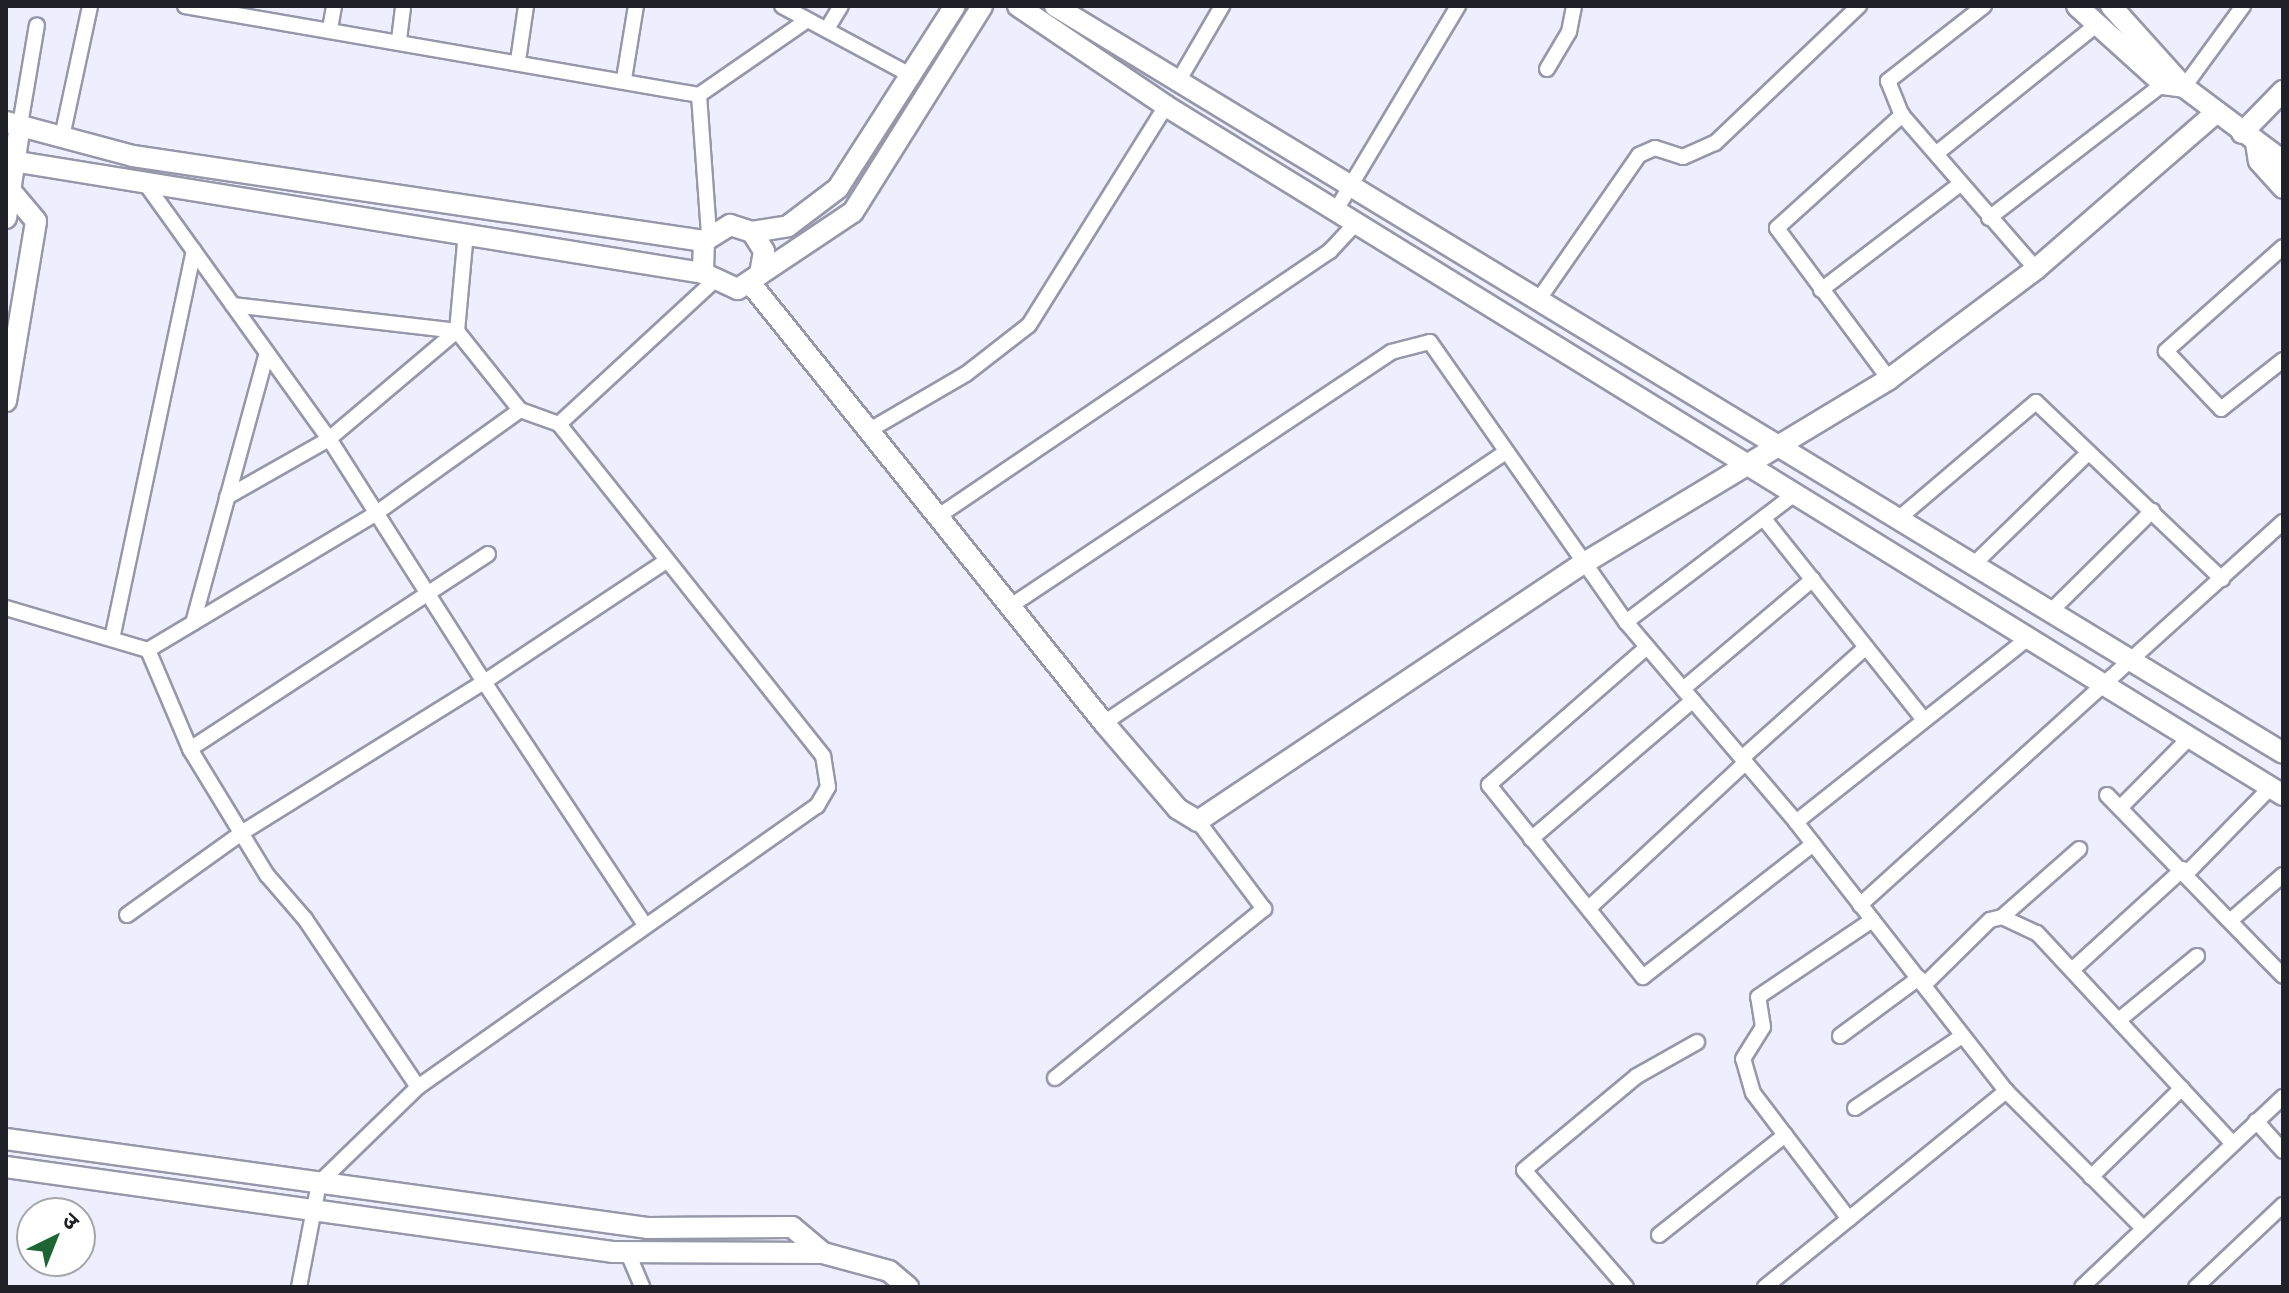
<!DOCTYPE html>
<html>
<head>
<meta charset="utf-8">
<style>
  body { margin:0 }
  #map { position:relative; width:2289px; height:1293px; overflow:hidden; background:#eeeffe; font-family:"Space Grotesk","Noto Sans Devanagari",sans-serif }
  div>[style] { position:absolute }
  .roads { filter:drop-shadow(2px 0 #9697a9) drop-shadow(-2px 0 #9697a9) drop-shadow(0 2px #9697a9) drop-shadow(0 -2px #9697a9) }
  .street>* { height:14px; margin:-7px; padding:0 7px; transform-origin:7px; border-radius:7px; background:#fff }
  .secondary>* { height:20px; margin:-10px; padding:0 10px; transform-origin:10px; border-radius:10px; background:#fff }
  span { translate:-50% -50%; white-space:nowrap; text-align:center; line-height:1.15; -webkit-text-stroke:6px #fefefe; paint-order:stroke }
  .frame { position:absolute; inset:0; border:8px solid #202128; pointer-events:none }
  .north { position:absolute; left:16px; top:1197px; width:80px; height:80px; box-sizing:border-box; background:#fefefe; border:2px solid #a5a6a8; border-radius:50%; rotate:43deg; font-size:22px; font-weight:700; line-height:32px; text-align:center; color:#202128 }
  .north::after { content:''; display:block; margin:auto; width:28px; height:36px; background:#1d6634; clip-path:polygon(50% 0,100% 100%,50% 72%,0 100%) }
</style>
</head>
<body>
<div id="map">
  <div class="roads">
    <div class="street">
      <div style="left:185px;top:6px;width:522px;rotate:9.82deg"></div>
      <div style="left:699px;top:95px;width:139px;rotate:85.9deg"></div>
      <div style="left:782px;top:6px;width:148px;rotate:28.3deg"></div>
      <div style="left:1984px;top:6px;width:122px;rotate:142deg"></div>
      <div style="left:1888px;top:81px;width:37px;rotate:68deg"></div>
      <div style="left:1902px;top:115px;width:204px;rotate:49deg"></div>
      <div style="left:330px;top:29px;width:23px;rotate:-80deg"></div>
      <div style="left:827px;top:29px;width:27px;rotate:-59deg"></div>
      <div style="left:399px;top:40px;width:34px;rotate:-83deg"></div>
      <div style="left:518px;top:61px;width:56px;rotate:-81.7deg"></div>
      <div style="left:1547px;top:69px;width:43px;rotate:-59.3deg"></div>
      <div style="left:1569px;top:32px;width:26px;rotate:-79deg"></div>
      <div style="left:624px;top:79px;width:74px;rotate:-80.7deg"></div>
      <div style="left:1179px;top:80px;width:86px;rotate:-59.8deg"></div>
      <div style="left:2184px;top:87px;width:100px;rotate:-53.9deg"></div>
      <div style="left:699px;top:95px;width:130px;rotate:-34.7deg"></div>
      <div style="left:20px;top:125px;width:101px;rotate:-80.4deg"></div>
      <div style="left:62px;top:137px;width:134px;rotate:-77.9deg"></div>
      <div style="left:1937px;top:153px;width:204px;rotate:-38.8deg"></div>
      <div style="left:1336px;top:210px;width:238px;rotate:-59.1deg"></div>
      <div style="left:1989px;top:218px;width:220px;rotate:-37.6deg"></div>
      <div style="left:2283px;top:247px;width:157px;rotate:138.4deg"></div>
      <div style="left:2166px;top:351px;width:80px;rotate:46.5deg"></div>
      <div style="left:2221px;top:409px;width:79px;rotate:-38.3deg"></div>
      <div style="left:1821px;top:290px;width:173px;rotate:-37.3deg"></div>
      <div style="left:1539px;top:299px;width:175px;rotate:-55.2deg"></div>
      <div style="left:1639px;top:155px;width:17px;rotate:-24deg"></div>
      <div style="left:1655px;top:148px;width:29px;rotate:18deg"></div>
      <div style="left:1683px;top:157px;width:35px;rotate:-24deg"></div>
      <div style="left:1715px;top:143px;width:199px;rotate:-43.6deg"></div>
      <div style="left:233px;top:305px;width:226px;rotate:6.6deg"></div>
      <div style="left:1889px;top:379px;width:188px;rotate:-126.6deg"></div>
      <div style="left:1777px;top:228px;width:169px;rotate:-42.1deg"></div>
      <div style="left:559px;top:424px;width:208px;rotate:-42.7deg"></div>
      <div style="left:868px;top:431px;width:113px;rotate:-30.2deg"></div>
      <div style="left:966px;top:374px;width:80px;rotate:-37.9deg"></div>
      <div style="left:1029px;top:325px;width:258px;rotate:-58deg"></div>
      <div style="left:227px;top:497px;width:117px;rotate:-29.6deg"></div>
      <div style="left:329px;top:439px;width:167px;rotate:-40.2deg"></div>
      <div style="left:937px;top:517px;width:475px;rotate:-34.1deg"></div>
      <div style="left:1330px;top:251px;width:38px;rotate:-47deg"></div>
      <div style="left:1898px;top:519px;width:181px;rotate:-40.3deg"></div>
      <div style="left:2036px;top:402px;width:257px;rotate:43.6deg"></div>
      <div style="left:1765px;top:520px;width:251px;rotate:51.5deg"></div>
      <div style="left:1973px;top:565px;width:161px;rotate:-44.2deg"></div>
      <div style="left:1009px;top:607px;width:459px;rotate:-33.7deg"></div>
      <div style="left:1391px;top:352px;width:40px;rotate:-14.4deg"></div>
      <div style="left:1430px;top:342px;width:342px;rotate:55deg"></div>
      <div style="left:1626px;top:622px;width:262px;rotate:49.6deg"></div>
      <div style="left:1796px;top:822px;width:341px;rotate:52deg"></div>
      <div style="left:2006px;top:1091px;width:192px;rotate:45deg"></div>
      <div style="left:6px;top:608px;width:148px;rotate:16.5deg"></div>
      <div style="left:148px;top:650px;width:265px;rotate:-30.9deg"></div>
      <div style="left:375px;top:514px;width:178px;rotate:-35.6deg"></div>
      <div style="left:2050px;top:612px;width:144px;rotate:-44.7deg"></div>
      <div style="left:1626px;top:622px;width:213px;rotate:-37.2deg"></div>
      <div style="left:193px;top:623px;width:280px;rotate:-74.7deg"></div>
      <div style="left:112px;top:639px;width:397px;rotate:-78.1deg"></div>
      <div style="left:1647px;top:647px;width:210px;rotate:138.9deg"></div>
      <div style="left:1489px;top:785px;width:246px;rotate:51.3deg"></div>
      <div style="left:1643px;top:977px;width:216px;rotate:-38deg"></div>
      <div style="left:148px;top:650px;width:108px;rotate:67deg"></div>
      <div style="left:190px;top:749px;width:148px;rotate:58.6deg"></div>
      <div style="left:267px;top:875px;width:58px;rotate:49.2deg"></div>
      <div style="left:305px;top:919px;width:202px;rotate:56.1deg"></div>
      <div style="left:1683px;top:689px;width:170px;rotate:-40.2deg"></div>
      <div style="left:1104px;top:723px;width:483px;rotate:-34deg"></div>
      <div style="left:190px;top:749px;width:356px;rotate:-33.2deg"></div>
      <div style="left:1742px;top:758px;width:166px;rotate:-41.8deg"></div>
      <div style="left:2107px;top:795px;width:252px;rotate:45.8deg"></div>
      <div style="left:2120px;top:808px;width:100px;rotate:-45.4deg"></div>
      <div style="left:1796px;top:822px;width:298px;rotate:-38.4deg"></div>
      <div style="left:1531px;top:839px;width:213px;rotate:-40.6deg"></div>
      <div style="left:2187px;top:873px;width:120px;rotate:-45.7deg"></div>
      <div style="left:1860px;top:905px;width:571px;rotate:-42.16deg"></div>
      <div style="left:1589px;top:908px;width:214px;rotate:-42.9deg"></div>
      <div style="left:127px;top:915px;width:143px;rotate:-35.6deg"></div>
      <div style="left:243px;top:832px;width:284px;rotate:-31.9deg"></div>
      <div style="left:484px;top:682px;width:288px;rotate:-122.5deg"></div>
      <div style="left:329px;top:439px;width:315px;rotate:-125.7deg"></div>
      <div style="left:2002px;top:917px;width:103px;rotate:-41.4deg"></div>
      <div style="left:2231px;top:920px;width:69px;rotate:-40.9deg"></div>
      <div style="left:643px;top:922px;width:288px;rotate:-123.5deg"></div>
      <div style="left:484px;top:682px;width:219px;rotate:-33.6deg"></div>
      <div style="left:2072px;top:970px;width:150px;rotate:-42.3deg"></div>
      <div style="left:1924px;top:985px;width:93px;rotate:-44.6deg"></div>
      <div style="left:1990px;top:920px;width:12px;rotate:-14deg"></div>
      <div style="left:2002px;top:917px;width:38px;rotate:25deg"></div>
      <div style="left:2037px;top:933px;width:285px;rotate:47.1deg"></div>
      <div style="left:2119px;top:1020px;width:101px;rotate:-39.4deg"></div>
      <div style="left:1840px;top:1036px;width:98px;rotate:-36.3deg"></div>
      <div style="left:1055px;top:1078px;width:269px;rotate:-39deg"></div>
      <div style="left:1264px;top:909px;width:110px;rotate:-126.9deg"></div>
      <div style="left:1855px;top:1108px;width:129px;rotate:-33.9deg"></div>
      <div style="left:2256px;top:1121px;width:40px;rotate:48deg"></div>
      <div style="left:2091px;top:1177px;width:127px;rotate:-44.4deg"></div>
      <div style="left:1849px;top:1219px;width:158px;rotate:-127.3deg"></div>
      <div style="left:1753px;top:1093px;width:35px;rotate:-106deg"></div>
      <div style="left:1743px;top:1059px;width:38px;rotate:-58deg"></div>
      <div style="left:1763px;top:1027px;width:30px;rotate:-99deg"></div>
      <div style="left:1758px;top:997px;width:138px;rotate:-34deg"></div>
      <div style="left:1659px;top:1235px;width:161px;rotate:-38.4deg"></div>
      <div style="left:627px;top:1251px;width:39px;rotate:67deg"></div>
      <div style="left:299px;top:1287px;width:106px;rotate:-79.1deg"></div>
      <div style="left:319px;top:1183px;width:138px;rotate:-44.1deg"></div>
      <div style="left:418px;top:1087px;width:488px;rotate:-35.2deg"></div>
      <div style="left:817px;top:806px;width:22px;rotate:-60deg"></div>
      <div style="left:828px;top:787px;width:31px;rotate:-99deg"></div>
      <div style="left:823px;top:756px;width:424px;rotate:-128.5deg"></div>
      <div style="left:559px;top:424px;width:41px;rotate:-160.3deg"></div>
      <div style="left:520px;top:410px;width:101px;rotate:-128.6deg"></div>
      <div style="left:457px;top:331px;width:98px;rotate:-84.8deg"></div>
      <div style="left:1626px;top:1287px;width:155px;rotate:-131.1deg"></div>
      <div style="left:1524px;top:1170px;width:147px;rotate:-39.8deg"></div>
      <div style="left:1637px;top:1076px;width:69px;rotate:-29.5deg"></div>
      <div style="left:1765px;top:1287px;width:311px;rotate:-39.1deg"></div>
      <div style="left:2082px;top:1287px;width:277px;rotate:-43.4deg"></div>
      <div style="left:2196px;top:1287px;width:120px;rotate:-43.3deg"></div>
    </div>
    <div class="secondary">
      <div style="left:1018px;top:6px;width:179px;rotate:34deg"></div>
      <div style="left:1166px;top:106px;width:1312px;rotate:31.67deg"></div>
      <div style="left:1055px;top:6px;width:1437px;rotate:31.31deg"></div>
      <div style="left:2077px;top:6px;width:116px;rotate:42.2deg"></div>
      <div style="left:2163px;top:84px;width:21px;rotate:8deg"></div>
      <div style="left:2111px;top:6px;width:109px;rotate:48deg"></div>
      <div style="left:2184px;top:87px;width:124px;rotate:36.8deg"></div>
      <div style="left:6px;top:122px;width:131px;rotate:15deg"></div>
      <div style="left:133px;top:156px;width:577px;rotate:8.47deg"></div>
      <div style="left:2242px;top:133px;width:59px;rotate:-45.7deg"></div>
      <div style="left:2256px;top:143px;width:18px;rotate:81deg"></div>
      <div style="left:2259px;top:161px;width:36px;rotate:48deg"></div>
      <div style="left:6px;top:160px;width:706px;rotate:9.21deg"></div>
      <div style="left:6px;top:218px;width:94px;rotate:-81.4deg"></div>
      <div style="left:752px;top:232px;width:36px;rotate:-9deg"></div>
      <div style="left:788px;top:226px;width:63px;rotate:-37.2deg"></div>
      <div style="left:838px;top:188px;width:216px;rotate:-57.3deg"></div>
      <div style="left:760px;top:274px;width:23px;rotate:-80deg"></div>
      <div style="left:764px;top:251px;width:22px;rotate:-122deg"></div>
      <div style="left:752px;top:232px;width:23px;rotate:-162deg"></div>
      <div style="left:730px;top:225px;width:31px;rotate:148deg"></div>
      <div style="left:704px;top:241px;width:32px;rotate:92deg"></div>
      <div style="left:703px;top:273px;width:38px;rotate:25deg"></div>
      <div style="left:738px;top:289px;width:138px;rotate:-33.8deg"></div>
      <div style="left:853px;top:212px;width:243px;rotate:-57.9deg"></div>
      <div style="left:751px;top:284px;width:563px;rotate:51.2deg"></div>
      <div style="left:1104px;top:723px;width:113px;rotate:49.3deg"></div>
      <div style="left:1178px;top:809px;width:23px;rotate:31deg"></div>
      <div style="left:1198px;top:821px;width:461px;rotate:-33.8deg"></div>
      <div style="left:1581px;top:565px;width:360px;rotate:-31.1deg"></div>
      <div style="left:1889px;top:379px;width:184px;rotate:-36.8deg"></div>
      <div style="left:2036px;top:269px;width:236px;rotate:-41deg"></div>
      <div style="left:6px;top:401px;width:182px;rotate:-80.5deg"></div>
      <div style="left:36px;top:221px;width:39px;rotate:-130deg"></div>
      <div style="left:6px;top:1139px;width:647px;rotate:7.9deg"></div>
      <div style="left:647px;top:1228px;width:145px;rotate:-0.4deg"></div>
      <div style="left:792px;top:1227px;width:40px;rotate:40deg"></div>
      <div style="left:6px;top:1167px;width:612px;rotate:7.98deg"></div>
      <div style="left:612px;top:1252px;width:211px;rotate:0.3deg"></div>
      <div style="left:823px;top:1253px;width:68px;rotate:15.3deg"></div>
      <div style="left:889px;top:1271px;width:25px;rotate:40deg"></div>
    </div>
  </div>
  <div class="frame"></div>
  <div class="north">उ</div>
</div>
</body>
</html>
